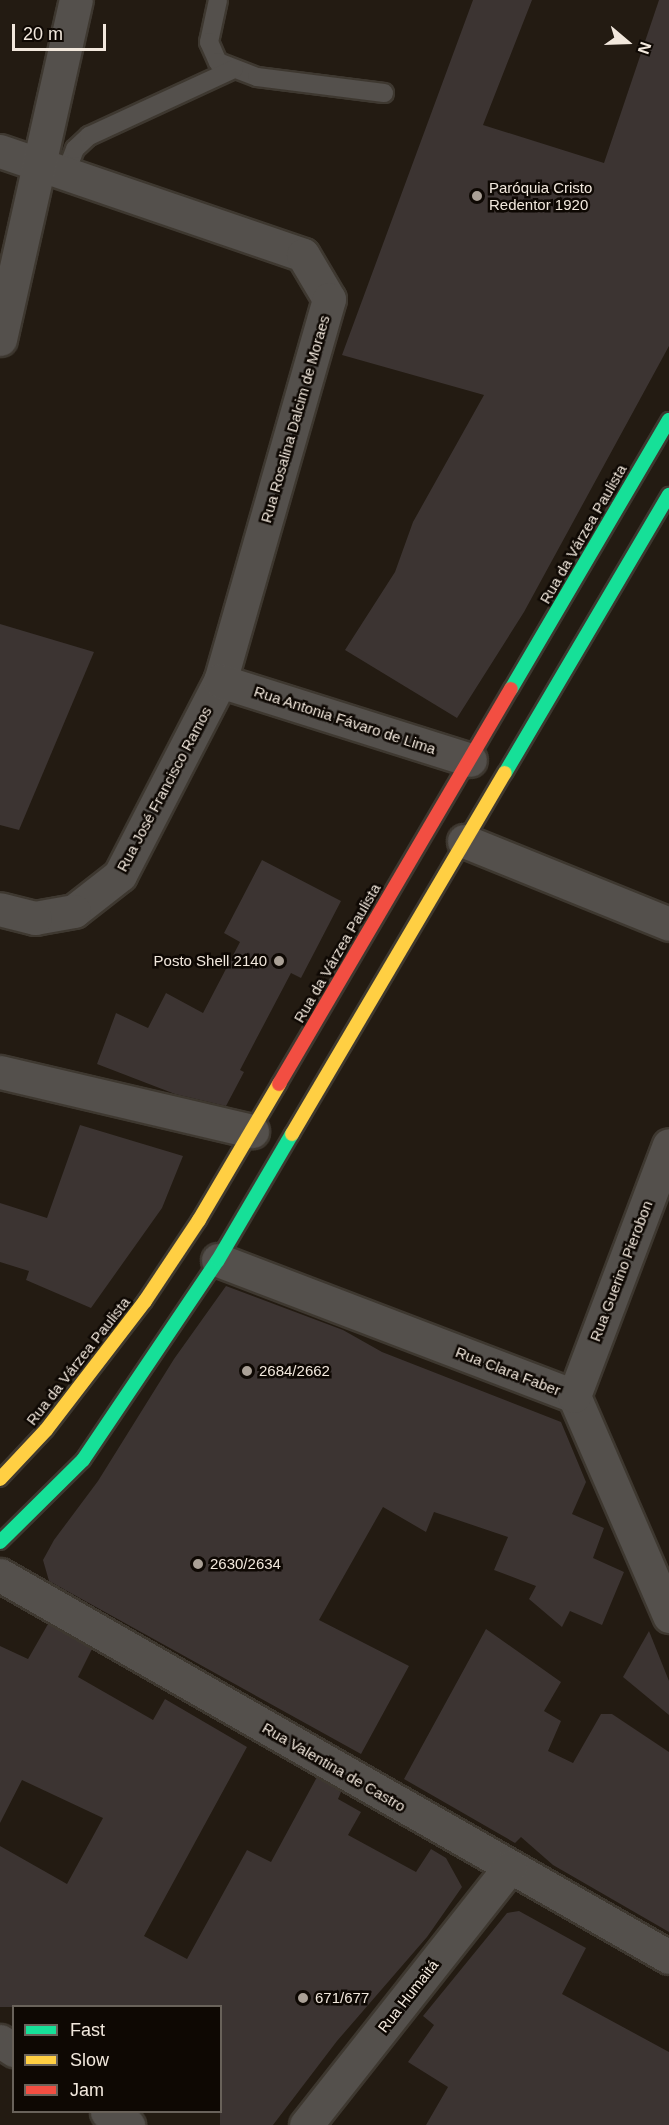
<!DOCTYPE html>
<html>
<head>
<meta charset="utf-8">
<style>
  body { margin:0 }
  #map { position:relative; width:669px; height:2125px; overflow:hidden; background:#231b12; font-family:Helvetica,sans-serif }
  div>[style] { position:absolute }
  .building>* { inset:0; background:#3c3432 }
  .roads { filter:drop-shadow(2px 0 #3e3830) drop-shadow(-2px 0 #3e3830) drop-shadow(0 2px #3e3830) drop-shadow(0 -2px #3e3830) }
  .lane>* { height:18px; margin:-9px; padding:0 9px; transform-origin:9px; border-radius:9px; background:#54504c }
  .street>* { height:33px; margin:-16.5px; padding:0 16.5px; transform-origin:16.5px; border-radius:16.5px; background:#54504c }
  .fast>* { height:14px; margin:-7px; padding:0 7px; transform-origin:7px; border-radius:7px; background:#16e098 }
  .slow>* { height:14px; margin:-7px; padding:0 7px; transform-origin:7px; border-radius:7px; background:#ffcf43 }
  .jam>* { height:14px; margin:-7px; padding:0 7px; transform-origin:7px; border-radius:7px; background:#f24e42 }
  .dots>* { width:16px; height:16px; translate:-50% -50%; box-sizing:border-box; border:3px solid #0e0803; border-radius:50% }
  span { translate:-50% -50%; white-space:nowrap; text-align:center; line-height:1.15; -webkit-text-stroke:5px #0e0803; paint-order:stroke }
  .poi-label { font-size:15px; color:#f2e8dd }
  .left { translate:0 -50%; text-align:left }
  .right { translate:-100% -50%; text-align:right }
  .street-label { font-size:15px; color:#f2e8dd }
  .legend { position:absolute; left:12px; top:2005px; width:210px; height:108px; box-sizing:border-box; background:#0e0803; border:2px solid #69625a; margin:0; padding:8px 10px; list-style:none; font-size:18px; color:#f2e8dd }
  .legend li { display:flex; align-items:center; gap:12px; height:30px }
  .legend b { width:30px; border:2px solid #69625a }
  .north { position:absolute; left:597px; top:12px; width:60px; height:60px; -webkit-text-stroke:4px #0e0803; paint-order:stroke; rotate:109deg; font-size:16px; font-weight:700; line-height:24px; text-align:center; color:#f2e8dd }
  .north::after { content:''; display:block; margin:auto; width:21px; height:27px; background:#f2e8dd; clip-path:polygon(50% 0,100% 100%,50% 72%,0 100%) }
  .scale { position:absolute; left:12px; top:24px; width:94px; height:27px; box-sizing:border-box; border:3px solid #f2e8dd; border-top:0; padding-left:8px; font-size:18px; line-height:21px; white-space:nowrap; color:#f2e8dd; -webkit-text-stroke:4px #0e0803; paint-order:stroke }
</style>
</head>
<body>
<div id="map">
  <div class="building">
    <div style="clip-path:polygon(473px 0,532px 0,483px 125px,604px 163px,659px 0,669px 0,669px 346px,524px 612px,457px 718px,345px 650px,395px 572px,413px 522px,484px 395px,342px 355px)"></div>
    <div style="clip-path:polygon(0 624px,94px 652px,19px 830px,0 825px)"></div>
    <div style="clip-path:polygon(262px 860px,341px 901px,301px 978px,291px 973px,240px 1070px,244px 1072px,226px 1106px,175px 1094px,97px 1064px,116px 1013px,148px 1028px,166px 993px,203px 1013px,240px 942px,224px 933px)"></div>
    <div style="clip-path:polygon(80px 1125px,183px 1156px,162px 1208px,91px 1308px,26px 1280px,29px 1271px,0 1262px,0 1203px,47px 1218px)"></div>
    <div style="clip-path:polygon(226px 1286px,343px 1330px,382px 1352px,561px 1422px,586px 1482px,572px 1514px,604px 1528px,593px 1558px,624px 1572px,602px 1625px,570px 1611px,562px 1627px,529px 1599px,536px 1586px,494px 1570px,508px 1537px,434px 1512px,426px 1532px,383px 1507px,319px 1620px,409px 1666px,361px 1754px,49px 1581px,43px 1560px,54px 1540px,98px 1481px,174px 1359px)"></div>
    <div style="clip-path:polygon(48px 1624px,92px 1649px,78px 1677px,153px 1720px,165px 1699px,247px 1747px,144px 1936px,187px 1959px,247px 1850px,271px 1862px,317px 1777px,341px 1792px,338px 1799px,361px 1812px,348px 1835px,416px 1872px,431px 1849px,446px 1858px,462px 1887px,427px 1937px,337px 2041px,273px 2125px,220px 2125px,220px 2007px,0 2007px,0 1846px,67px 1884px,103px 1818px,22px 1780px,0 1823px,0 1646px,28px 1659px)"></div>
    <div style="clip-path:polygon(486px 1629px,561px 1682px,544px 1711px,561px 1721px,548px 1751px,573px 1763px,601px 1714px,612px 1714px,669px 1752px,669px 1932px,553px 1865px,521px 1837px,515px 1843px,404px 1779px)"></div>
    <div style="clip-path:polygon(649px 1631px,669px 1681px,669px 1715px,623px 1677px)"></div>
    <div style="clip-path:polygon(519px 1911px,586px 1948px,562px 1994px,669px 2052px,669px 2125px,426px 2125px,448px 2087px,408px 2062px,434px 2025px,423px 2016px,507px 1913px)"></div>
  </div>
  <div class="roads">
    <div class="lane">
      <div style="left:218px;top:0;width:43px;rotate:102.1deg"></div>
      <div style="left:209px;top:42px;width:22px;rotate:66deg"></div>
      <div style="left:218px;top:62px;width:42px;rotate:21deg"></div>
      <div style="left:257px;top:77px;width:128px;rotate:7.2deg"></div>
      <div style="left:65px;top:175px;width:28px;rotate:-69deg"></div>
      <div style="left:75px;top:149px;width:19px;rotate:-43deg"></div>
      <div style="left:89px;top:136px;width:160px;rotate:-24.8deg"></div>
    </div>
    <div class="street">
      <div style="left:0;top:151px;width:320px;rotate:18.9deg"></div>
      <div style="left:303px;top:255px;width:51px;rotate:59.4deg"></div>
      <div style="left:329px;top:299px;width:397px;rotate:105.9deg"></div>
      <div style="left:220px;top:681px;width:218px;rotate:117.3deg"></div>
      <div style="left:120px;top:875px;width:58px;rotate:142deg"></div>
      <div style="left:74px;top:911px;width:40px;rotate:170deg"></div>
      <div style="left:35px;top:918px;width:36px;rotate:-166deg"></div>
      <div style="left:0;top:339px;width:347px;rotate:-77.4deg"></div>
      <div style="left:220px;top:681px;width:262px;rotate:17.5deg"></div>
      <div style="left:464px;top:841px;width:221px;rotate:22deg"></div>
      <div style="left:0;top:1072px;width:259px;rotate:13.2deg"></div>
      <div style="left:218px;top:1260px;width:381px;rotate:20.9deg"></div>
      <div style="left:574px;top:1396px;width:240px;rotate:66.6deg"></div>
      <div style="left:574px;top:1396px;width:268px;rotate:-69.3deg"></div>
      <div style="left:0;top:1575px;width:770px;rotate:29.73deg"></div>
      <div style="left:0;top:2041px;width:17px;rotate:33deg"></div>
      <div style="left:107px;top:2112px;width:25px;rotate:32deg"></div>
      <div style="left:306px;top:2125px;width:329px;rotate:-51.7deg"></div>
    </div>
    <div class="fast">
      <div style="left:511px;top:689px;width:312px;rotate:-59.6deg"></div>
      <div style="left:505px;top:773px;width:323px;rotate:-59.5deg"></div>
      <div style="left:0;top:1542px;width:117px;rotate:-44.7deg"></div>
      <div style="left:83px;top:1460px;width:241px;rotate:-56deg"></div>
      <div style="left:218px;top:1260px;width:146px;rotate:-59.6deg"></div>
    </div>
    <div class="slow">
      <div style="left:292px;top:1134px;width:419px;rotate:-59.5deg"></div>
      <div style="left:0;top:1479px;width:67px;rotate:-46.8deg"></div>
      <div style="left:46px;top:1430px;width:163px;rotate:-52.5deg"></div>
      <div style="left:145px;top:1301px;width:97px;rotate:-56.3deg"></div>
      <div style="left:199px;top:1220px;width:158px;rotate:-59.5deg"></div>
    </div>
    <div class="jam">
      <div style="left:279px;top:1084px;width:458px;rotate:-59.6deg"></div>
    </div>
  </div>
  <div class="dots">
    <div style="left:477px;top:196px;background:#aaa096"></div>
    <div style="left:279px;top:961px;background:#aaa096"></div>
    <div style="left:247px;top:1371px;background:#aaa096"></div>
    <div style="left:198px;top:1564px;background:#aaa096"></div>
    <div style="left:303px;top:1998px;background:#aaa096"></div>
  </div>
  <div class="poi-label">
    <span class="left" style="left:489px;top:196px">Paróquia Cristo<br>Redentor 1920</span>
    <span class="right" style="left:267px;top:961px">Posto Shell 2140</span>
    <span class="left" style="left:259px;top:1371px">2684/2662</span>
    <span class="left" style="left:210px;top:1564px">2630/2634</span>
    <span class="left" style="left:315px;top:1998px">671/677</span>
  </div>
  <div class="street-label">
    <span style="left:295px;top:419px;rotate:-74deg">Rua Rosalina Dalcim de Moraes</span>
    <span style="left:583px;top:534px;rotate:-60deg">Rua da Várzea Paulista</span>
    <span style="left:345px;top:720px;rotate:18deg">Rua Antonia Fávaro de Lima</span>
    <span style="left:164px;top:789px;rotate:-62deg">Rua José Francisco Ramos</span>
    <span style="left:337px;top:953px;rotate:-60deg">Rua da Várzea Paulista</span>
    <span style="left:621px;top:1271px;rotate:-69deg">Rua Guerino Pierobon</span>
    <span style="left:78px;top:1361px;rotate:-52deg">Rua da Várzea Paulista</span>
    <span style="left:508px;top:1371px;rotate:21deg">Rua Clara Faber</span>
    <span style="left:334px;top:1767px;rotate:30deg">Rua Valentina de Castro</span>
    <span style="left:408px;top:1996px;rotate:-52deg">Rua Humaitá</span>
  </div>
  <ul class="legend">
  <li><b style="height:8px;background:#16e098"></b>Fast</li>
  <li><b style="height:8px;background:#ffcf43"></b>Slow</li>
  <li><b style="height:8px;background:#f24e42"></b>Jam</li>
  </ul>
  <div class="north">N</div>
  <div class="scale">20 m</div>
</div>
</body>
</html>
